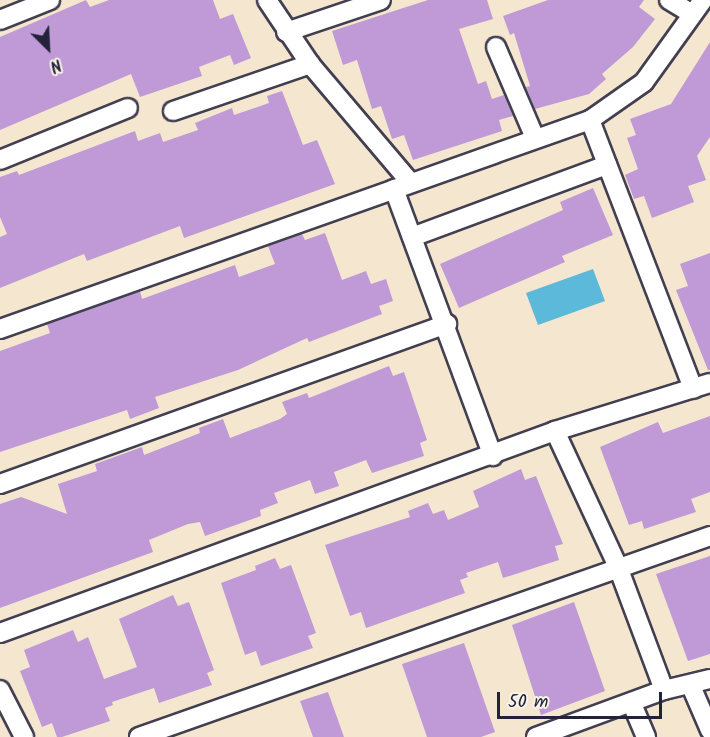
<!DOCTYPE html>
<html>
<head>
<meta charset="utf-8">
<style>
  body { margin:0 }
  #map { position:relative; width:710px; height:737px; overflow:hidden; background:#f4e6cf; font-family:Kalam,sans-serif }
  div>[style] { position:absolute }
  .water>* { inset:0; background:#5cb9da }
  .building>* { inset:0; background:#c09ad7 }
  .roads { filter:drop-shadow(2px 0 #423f51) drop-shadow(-2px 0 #423f51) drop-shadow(0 2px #423f51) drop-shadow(0 -2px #423f51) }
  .street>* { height:18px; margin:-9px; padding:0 9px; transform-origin:9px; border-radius:9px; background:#fff }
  span { translate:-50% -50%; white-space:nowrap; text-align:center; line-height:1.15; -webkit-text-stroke:5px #f7f3e8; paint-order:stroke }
  .north { position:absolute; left:18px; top:18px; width:60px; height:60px; -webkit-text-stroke:4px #f7f3e8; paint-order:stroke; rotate:156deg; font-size:16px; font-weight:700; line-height:24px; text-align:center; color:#22223b }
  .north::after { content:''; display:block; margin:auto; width:21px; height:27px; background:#22223b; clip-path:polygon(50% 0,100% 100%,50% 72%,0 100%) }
  .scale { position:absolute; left:497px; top:692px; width:165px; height:27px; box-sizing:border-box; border:3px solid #22223b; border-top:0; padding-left:8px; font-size:18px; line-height:21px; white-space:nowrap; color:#22223b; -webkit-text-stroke:4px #f7f3e8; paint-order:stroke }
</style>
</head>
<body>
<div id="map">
  <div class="water">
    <div style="clip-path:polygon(593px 269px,605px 301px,538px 325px,526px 293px)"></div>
  </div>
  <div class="building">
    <div style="clip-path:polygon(86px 0,90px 7px,109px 0,213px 0,220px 19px,233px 14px,251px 58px,234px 65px,230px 55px,199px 67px,202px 76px,140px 97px,131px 74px,0 130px,0 37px)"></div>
    <div style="clip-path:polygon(428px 0,487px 0,493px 19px,459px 29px,478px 84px,486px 81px,492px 99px,504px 95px,513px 116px,499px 120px,502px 131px,413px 160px,404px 135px,392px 139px,381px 106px,372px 109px,357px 60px,343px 65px,332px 31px)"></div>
    <div style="clip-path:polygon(548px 0,644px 0,639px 7px,655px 19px,633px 47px,602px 74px,606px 79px,589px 94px,535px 109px,526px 87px,530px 86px,514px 33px,510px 35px,503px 16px)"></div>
    <div style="clip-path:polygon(710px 42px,710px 137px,697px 156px,706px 180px,688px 186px,694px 202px,652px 218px,644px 196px,634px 199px,625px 175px,638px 169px,627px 138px,636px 135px,630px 119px,671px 104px)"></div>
    <div style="clip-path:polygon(282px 91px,303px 145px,317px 140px,335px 184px,184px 238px,180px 226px,87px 261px,84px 254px,0 288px,0 237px,7px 234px,0 217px,0 177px,17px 171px,19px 175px,135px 131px,138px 141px,160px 133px,163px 142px,198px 130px,195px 123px,232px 108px,234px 115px,269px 103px,267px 96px)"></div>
    <div style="clip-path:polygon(593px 188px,613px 235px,562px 256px,565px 262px,459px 308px,440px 264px,563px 210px,560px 202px)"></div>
    <div style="clip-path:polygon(325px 233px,342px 280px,366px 271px,371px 284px,386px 279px,393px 301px,379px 306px,382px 314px,309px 342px,307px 338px,238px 370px,155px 397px,159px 408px,130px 419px,127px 410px,0 452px,0 351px,50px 333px,47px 324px,140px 291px,142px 299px,235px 265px,239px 277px,275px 264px,268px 246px,302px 234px,305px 240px)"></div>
    <div style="clip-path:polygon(710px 253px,710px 370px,708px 370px,676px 290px,688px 286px,680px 264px)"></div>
    <div style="clip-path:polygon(389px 366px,393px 376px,404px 372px,427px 440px,420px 443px,424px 456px,372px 473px,366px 460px,334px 472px,339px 486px,315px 494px,310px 480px,274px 493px,278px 503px,260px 510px,261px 516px,205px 536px,200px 522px,188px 524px,149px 540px,153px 552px,0 608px,0 504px,21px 497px,67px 514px,58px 484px,97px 471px,95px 464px,142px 447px,144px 455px,200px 433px,199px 428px,223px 419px,230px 438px,280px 419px,287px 414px,282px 402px,307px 393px,309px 398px)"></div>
    <div style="clip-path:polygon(710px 416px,710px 492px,691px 499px,696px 512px,644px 529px,642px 521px,629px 525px,600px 447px,658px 422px,663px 433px)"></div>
    <div style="clip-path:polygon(521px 469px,525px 480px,536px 476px,563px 544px,555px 546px,559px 560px,503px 578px,498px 562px,466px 573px,468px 577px,460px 580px,465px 593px,366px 628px,361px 612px,350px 616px,325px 545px,410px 517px,408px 511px,428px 503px,433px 514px,444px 510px,448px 520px,479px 507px,473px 491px)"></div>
    <div style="clip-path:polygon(710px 556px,710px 654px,688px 661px,656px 574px)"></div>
    <div style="clip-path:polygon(275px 558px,280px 569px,291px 565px,316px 633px,308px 636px,313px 648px,261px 666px,256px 651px,245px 655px,221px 583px,256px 570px,255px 566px)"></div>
    <div style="clip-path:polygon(173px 595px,178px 606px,189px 602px,214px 670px,207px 673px,212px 685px,159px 703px,154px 688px,112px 702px,113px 705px,105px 708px,110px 721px,62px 737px,57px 737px,52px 723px,42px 727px,20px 671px,30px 667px,24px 650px,73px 630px,78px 642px,88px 637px,104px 679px,137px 667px,119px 619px)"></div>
    <div style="clip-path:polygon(574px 602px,605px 691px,541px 715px,512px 625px)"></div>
    <div style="clip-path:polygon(464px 643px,495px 732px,481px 737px,427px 737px,402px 664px)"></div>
    <div style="clip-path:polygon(328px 692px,344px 737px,313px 737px,300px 701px)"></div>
  </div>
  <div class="roads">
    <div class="street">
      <div style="left:267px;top:0;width:77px;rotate:56.1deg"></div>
      <div style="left:310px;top:64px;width:156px;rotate:49.7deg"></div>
      <div style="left:669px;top:0;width:27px;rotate:31deg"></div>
      <div style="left:0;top:20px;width:54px;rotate:-21.8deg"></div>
      <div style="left:286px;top:32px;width:100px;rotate:-18.6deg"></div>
      <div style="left:496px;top:47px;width:99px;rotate:66.8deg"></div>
      <div style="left:173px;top:111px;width:145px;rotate:-18.9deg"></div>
      <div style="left:590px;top:120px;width:288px;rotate:69deg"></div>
      <div style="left:0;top:160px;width:138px;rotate:-22.1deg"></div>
      <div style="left:394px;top:189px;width:285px;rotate:69.7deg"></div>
      <div style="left:412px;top:237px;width:208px;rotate:-20.3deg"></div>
      <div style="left:0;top:329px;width:626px;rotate:-19.51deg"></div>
      <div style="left:590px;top:120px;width:66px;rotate:-35.1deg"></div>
      <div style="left:644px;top:82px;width:101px;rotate:-54.3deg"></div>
      <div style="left:555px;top:431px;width:150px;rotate:65.1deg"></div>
      <div style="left:618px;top:567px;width:131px;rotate:69.5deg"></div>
      <div style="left:0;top:484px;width:475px;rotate:-19.7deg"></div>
      <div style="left:0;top:633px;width:591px;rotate:-20deg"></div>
      <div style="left:555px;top:431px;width:162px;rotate:-17.2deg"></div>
      <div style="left:691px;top:686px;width:48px;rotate:66.6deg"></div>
      <div style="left:0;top:690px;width:53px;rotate:62.9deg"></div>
      <div style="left:632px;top:704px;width:36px;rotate:67deg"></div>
      <div style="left:139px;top:737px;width:605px;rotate:-19.39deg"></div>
      <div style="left:536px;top:737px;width:136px;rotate:-20.2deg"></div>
      <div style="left:664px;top:690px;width:47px;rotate:-13.4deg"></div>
    </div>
  </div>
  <div class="north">N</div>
  <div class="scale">50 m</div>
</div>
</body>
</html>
